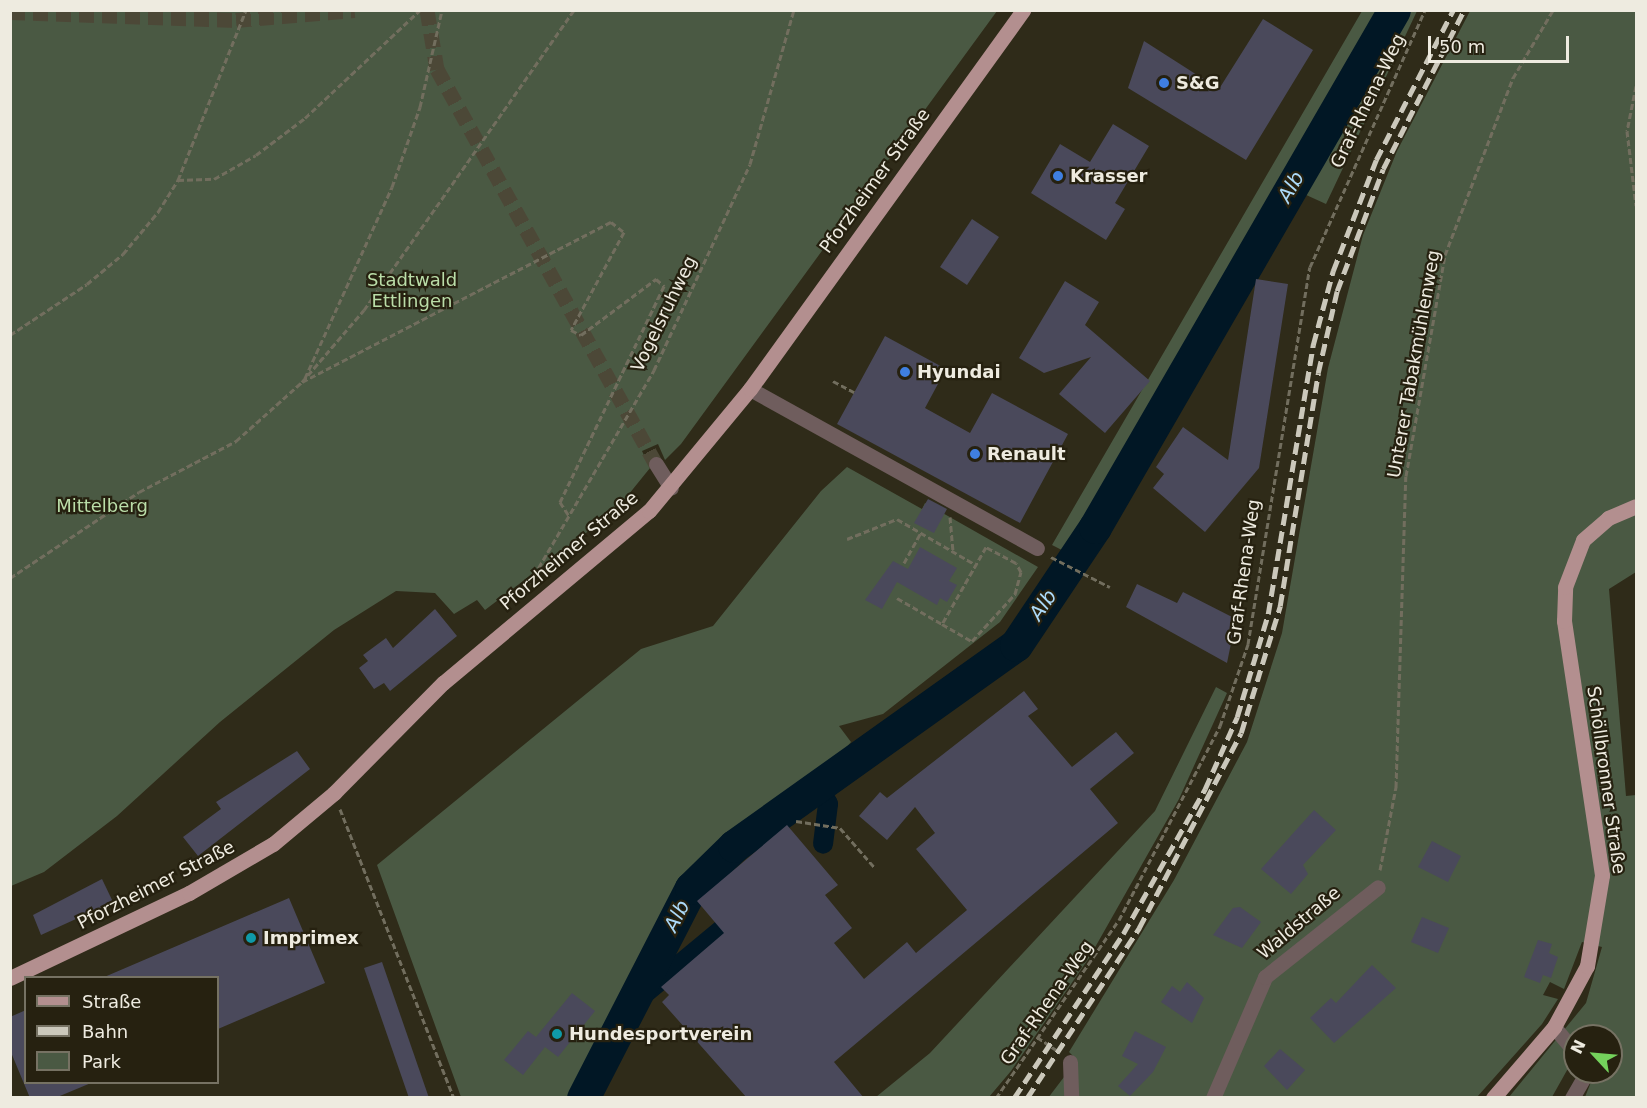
<!DOCTYPE html>
<html>
<head>
<meta charset="utf-8">
<style>
  body { margin:0 }
  #map { position:relative; width:1647px; height:1108px; overflow:hidden; background:#2f2b19; font-family:"DejaVu Sans",sans-serif }
  div>[style] { position:absolute }
  .green>* { inset:0; background:#4a5943 }
  .canal>* { height:20px; margin:-10px; padding:0 10px; transform-origin:10px; border-radius:10px; background:#011725 }
  .river>* { height:33px; margin:-16.5px; padding:0 16.5px; transform-origin:16.5px; border-radius:16.5px; background:#011725 }
  .building>* { inset:0; background:#4a495b }
  .minor-tunnel>* { height:15px; margin-top:-7.5px; transform-origin:0; background:repeating-linear-gradient(90deg,#4c4837 0 15px,transparent 0 23px) }
  .path>* { height:3px; margin-top:-1.5px; transform-origin:0; background:repeating-linear-gradient(90deg,#726e5e 0 6px,transparent 0 9px) }
  .minor>* { height:15px; margin:-7.5px; padding:0 7.5px; transform-origin:7.5px; border-radius:7.5px; background:#6f5d5d }
  .major>* { height:15px; margin:-7.5px; padding:0 7.5px; transform-origin:7.5px; border-radius:7.5px; background:#b38f8f }
  .rail>* { height:4.5px; margin-top:-2.25px; transform-origin:0; background:repeating-linear-gradient(90deg,#cbc8bb 0 12px,transparent 0 18px) }
  .dots>* { width:16px; height:16px; translate:-50% -50%; box-sizing:border-box; border:3px solid #262110; border-radius:50% }
  span { translate:-50% -50%; white-space:nowrap; text-align:center; line-height:1.15; -webkit-text-stroke:4.5px #262110; paint-order:stroke }
  .poi-label { font-size:18px; color:#eeebe0; font-weight:700 }
  .left { translate:0 -50%; text-align:left }
  .street-label { font-size:18px; color:#eeebe0 }
  .park-label { font-size:18px; color:#badda8 }
  .water-label { font-size:20px; color:#acdaf9; font-style:italic }
  .frame { position:absolute; inset:0; border:12px solid #eeebe0; pointer-events:none }
  .legend { position:absolute; left:24px; top:976px; width:195px; height:108px; box-sizing:border-box; background:#262110; border:2px solid #767263; margin:0; padding:8px 10px; list-style:none; font-size:18px; color:#eeebe0 }
  .legend li { display:flex; align-items:center; gap:12px; height:30px }
  .legend b { width:30px; border:2px solid #767263 }
  .north { position:absolute; left:1563px; top:1024px; width:60px; height:60px; box-sizing:border-box; background:#262110; border:2px solid #767263; border-radius:50%; rotate:296deg; font-size:16px; font-weight:700; line-height:24px; text-align:center; color:#eeebe0 }
  .north::after { content:''; display:block; margin:auto; width:21px; height:27px; background:#74d25c; clip-path:polygon(50% 0,100% 100%,50% 72%,0 100%) }
  .scale { position:absolute; left:1428px; top:36px; width:141px; height:27px; box-sizing:border-box; border:3px solid #eeebe0; border-top:0; padding-left:8px; font-size:18px; line-height:21px; white-space:nowrap; color:#eeebe0; -webkit-text-stroke:4px #262110; paint-order:stroke }
</style>
</head>
<body>
<div id="map">
  <div class="green">
    <div style="clip-path:polygon(11px 10px,997px 10px,997px 11px,681px 444px,665px 460px,658px 444px,642px 451px,650px 468px,616px 510px,485px 610px,477px 600px,454px 614px,435px 593px,396px 591px,334px 630px,220px 722px,117px 816px,44px 872px,11px 886px)"></div>
    <div style="clip-path:polygon(1362px 11px,1417px 11px,1326px 204px,1304px 194px,1089px 564px,1052px 545px)"></div>
    <div style="clip-path:polygon(1470px 11px,1636px 11px,1636px 572px,1609px 589px,1626px 796px,1636px 795px,1636px 1097px,1585px 1097px,1595px 1072px,1611px 1072px,1611px 1036px,1575px 1036px,1575px 1056px,1552px 1097px,1509px 1097px,1586px 1003px,1602px 947px,1582px 942px,1564px 989px,1550px 982px,1543px 995px,1558px 999px,1542px 1024px,1477px 1097px,1048px 1098px,1077px 1060px,1069px 1052px,1174px 880px,1247px 742px,1282px 633px,1328px 368px,1363px 235px,1397px 151px)"></div>
    <div style="clip-path:polygon(847px 467px,922px 509px,925px 503px,1038px 567px,1000px 622px,883px 714px,839px 726px,851px 742px,827px 771px,742px 831px,682px 882px,618px 1009px,637px 1030px,598px 1097px,461px 1097px,377px 865px,641px 649px,713px 626px,821px 491px)"></div>
    <div style="clip-path:polygon(1216px 687px,1227px 693px,1179px 799px,1089px 958px,1011px 1071px,989px 1097px,876px 1097px,930px 1053px,1155px 811px)"></div>
  </div>
  <div class="canal">
    <div style="left:819px;top:787px;width:19px;rotate:62deg"></div>
    <div style="left:828px;top:804px;width:40px;rotate:97.1deg"></div>
    <div style="left:636px;top:995px;width:8px;rotate:-7deg"></div>
    <div style="left:644px;top:994px;width:100px;rotate:-39.7deg"></div>
  </div>
  <div class="river">
    <div style="left:583px;top:1098px;width:236px;rotate:-62.8deg"></div>
    <div style="left:691px;top:888px;width:60px;rotate:-44.3deg"></div>
    <div style="left:734px;top:846px;width:346px;rotate:-35.5deg"></div>
    <div style="left:1016px;top:645px;width:142px;rotate:-56.2deg"></div>
    <div style="left:1095px;top:527px;width:597px;rotate:-59.96deg"></div>
  </div>
  <div class="building">
    <div style="clip-path:polygon(1263px 19px,1313px 50px,1246px 160px,1128px 88px,1144px 41px,1219px 89px)"></div>
    <div style="clip-path:polygon(1113px 124px,1149px 146px,1115px 203px,1125px 209px,1106px 240px,1031px 193px,1060px 144px,1090px 162px)"></div>
    <div style="clip-path:polygon(972px 219px,999px 237px,967px 285px,940px 267px)"></div>
    <div style="clip-path:polygon(1256px 279px,1288px 284px,1259px 468px,1205px 532px,1153px 488px,1164px 474px,1156px 467px,1183px 427px,1228px 460px)"></div>
    <div style="clip-path:polygon(1065px 281px,1099px 302px,1085px 325px,1150px 381px,1105px 433px,1059px 394px,1091px 357px,1044px 373px,1019px 358px)"></div>
    <div style="clip-path:polygon(885px 336px,946px 369px,925px 408px,970px 433px,992px 393px,1068px 434px,1020px 523px,837px 424px)"></div>
    <div style="clip-path:polygon(928px 499px,947px 509px,934px 533px,914px 523px)"></div>
    <div style="clip-path:polygon(920px 547px,957px 568px,949px 581px,957px 585px,947px 602px,940px 598px,937px 605px,897px 582px,882px 609px,865px 600px,893px 561px,908px 569px)"></div>
    <div style="clip-path:polygon(1137px 584px,1177px 603px,1183px 592px,1236px 619px,1227px 663px,1126px 607px)"></div>
    <div style="clip-path:polygon(435px 609px,457px 636px,390px 691px,384px 683px,374px 689px,359px 668px,368px 661px,363px 655px,386px 638px,393px 648px)"></div>
    <div style="clip-path:polygon(1024px 691px,1038px 709px,1028px 716px,1072px 767px,1116px 732px,1134px 753px,1090px 789px,1118px 823px,834px 1062px,864px 1098px,747px 1098px,662px 1002px,669px 995px,661px 987px,724px 933px,697px 901px,787px 825px,838px 885px,825px 895px,852px 928px,834px 943px,864px 979px,907px 942px,916px 953px,967px 910px,916px 849px,935px 833px,915px 807px,887px 840px,859px 816px,880px 792px,887px 798px)"></div>
    <div style="clip-path:polygon(297px 751px,310px 769px,198px 856px,183px 837px,221px 809px,216px 802px)"></div>
    <div style="clip-path:polygon(1314px 810px,1336px 830px,1303px 865px,1308px 874px,1291px 894px,1261px 869px)"></div>
    <div style="clip-path:polygon(1432px 841px,1461px 856px,1448px 882px,1418px 867px)"></div>
    <div style="clip-path:polygon(102px 879px,113px 902px,41px 935px,33px 915px)"></div>
    <div style="clip-path:polygon(289px 898px,325px 983px,218px 1029px,218px 978px,102px 978px)"></div>
    <div style="clip-path:polygon(1240px 907px,1261px 922px,1242px 948px,1213px 935px,1233px 908px)"></div>
    <div style="clip-path:polygon(1422px 917px,1449px 928px,1438px 953px,1411px 942px)"></div>
    <div style="clip-path:polygon(1538px 940px,1552px 944px,1549px 953px,1558px 957px,1551px 978px,1543px 975px,1540px 983px,1524px 977px)"></div>
    <div style="clip-path:polygon(382px 962px,429px 1098px,409px 1098px,364px 968px)"></div>
    <div style="clip-path:polygon(1372px 965px,1396px 988px,1334px 1043px,1310px 1018px,1331px 998px,1336px 1003px)"></div>
    <div style="clip-path:polygon(1187px 982px,1204px 998px,1192px 1023px,1161px 1002px,1172px 986px,1180px 992px)"></div>
    <div style="clip-path:polygon(572px 993px,595px 1011px,558px 1057px,545px 1047px,523px 1075px,504px 1060px,528px 1031px,536px 1037px)"></div>
    <div style="clip-path:polygon(26px 1010px,26px 1083px,91px 1083px,55px 1098px,30px 1098px,10px 1050px,10px 1017px)"></div>
    <div style="clip-path:polygon(1135px 1031px,1166px 1047px,1153px 1072px,1130px 1096px,1118px 1086px,1138px 1064px,1122px 1056px)"></div>
    <div style="clip-path:polygon(1280px 1049px,1305px 1070px,1287px 1090px,1264px 1066px)"></div>
  </div>
  <div class="minor-tunnel">
    <div style="left:427px;top:10px;width:60px;rotate:80.4deg"></div>
    <div style="left:437px;top:69px;width:452px;rotate:61deg"></div>
    <div style="left:10px;top:12px;width:226px;rotate:2deg"></div>
    <div style="left:236px;top:20px;width:119px;rotate:-4.8deg"></div>
  </div>
  <div class="path">
    <div style="left:1636px;top:86px;width:46px;rotate:101.3deg"></div>
    <div style="left:1627px;top:131px;width:75px;rotate:83.1deg"></div>
    <div style="left:178px;top:180px;width:36px;rotate:-2deg"></div>
    <div style="left:214px;top:179px;width:48px;rotate:-29.7deg"></div>
    <div style="left:256px;top:155px;width:61px;rotate:-37.1deg"></div>
    <div style="left:305px;top:118px;width:158px;rotate:-43.2deg"></div>
    <div style="left:10px;top:335px;width:92px;rotate:-33.5deg"></div>
    <div style="left:87px;top:284px;width:47px;rotate:-39.8deg"></div>
    <div style="left:123px;top:254px;width:55px;rotate:-50.2deg"></div>
    <div style="left:158px;top:212px;width:38px;rotate:-58deg"></div>
    <div style="left:178px;top:180px;width:183px;rotate:-68.2deg"></div>
    <div style="left:305px;top:378px;width:210px;rotate:-65.5deg"></div>
    <div style="left:392px;top:187px;width:85px;rotate:-70.7deg"></div>
    <div style="left:420px;top:107px;width:99px;rotate:-77.2deg"></div>
    <div style="left:833px;top:381px;width:24px;rotate:28deg"></div>
    <div style="left:302px;top:382px;width:348px;rotate:-27.4deg"></div>
    <div style="left:611px;top:222px;width:16px;rotate:38deg"></div>
    <div style="left:624px;top:232px;width:111px;rotate:118.4deg"></div>
    <div style="left:571px;top:330px;width:11px;rotate:27deg"></div>
    <div style="left:581px;top:335px;width:94px;rotate:-36.7deg"></div>
    <div style="left:656px;top:279px;width:11px;rotate:41deg"></div>
    <div style="left:664px;top:286px;width:240px;rotate:115.7deg"></div>
    <div style="left:560px;top:502px;width:17px;rotate:57deg"></div>
    <div style="left:950px;top:517px;width:34px;rotate:85deg"></div>
    <div style="left:847px;top:539px;width:54px;rotate:-21.8deg"></div>
    <div style="left:897px;top:519px;width:91px;rotate:30.2deg"></div>
    <div style="left:1051px;top:557px;width:66px;rotate:27deg"></div>
    <div style="left:904px;top:563px;width:35px;rotate:-61deg"></div>
    <div style="left:10px;top:578px;width:155px;rotate:-33.7deg"></div>
    <div style="left:139px;top:492px;width:110px;rotate:-27.7deg"></div>
    <div style="left:236px;top:441px;width:89px;rotate:-41.8deg"></div>
    <div style="left:302px;top:382px;width:95px;rotate:-49.3deg"></div>
    <div style="left:364px;top:310px;width:366px;rotate:-55deg"></div>
    <div style="left:525px;top:591px;width:256px;rotate:-59.7deg"></div>
    <div style="left:654px;top:370px;width:227px;rotate:-65deg"></div>
    <div style="left:750px;top:164px;width:160px;rotate:-74.1deg"></div>
    <div style="left:897px;top:598px;width:52px;rotate:30deg"></div>
    <div style="left:942px;top:624px;width:34px;rotate:30deg"></div>
    <div style="left:972px;top:641px;width:64px;rotate:-47.5deg"></div>
    <div style="left:1015px;top:594px;width:23px;rotate:-75deg"></div>
    <div style="left:1021px;top:572px;width:10px;rotate:-119deg"></div>
    <div style="left:1016px;top:563px;width:34px;rotate:-152deg"></div>
    <div style="left:986px;top:547px;width:89px;rotate:119.7deg"></div>
    <div style="left:340px;top:809px;width:311px;rotate:68.5deg"></div>
    <div style="left:796px;top:821px;width:45px;rotate:9deg"></div>
    <div style="left:840px;top:828px;width:53px;rotate:48.8deg"></div>
    <div style="left:1380px;top:870px;width:85px;rotate:-79.1deg"></div>
    <div style="left:1396px;top:787px;width:311px;rotate:-88.2deg"></div>
    <div style="left:1406px;top:476px;width:224px;rotate:-80deg"></div>
    <div style="left:1445px;top:255px;width:190px;rotate:-69deg"></div>
    <div style="left:1513px;top:78px;width:79px;rotate:-59.5deg"></div>
    <div style="left:1037px;top:1037px;width:25px;rotate:34deg"></div>
    <div style="left:996px;top:1098px;width:216px;rotate:-55.4deg"></div>
    <div style="left:1119px;top:920px;width:219px;rotate:-62.5deg"></div>
    <div style="left:1220px;top:726px;width:87px;rotate:-71.1deg"></div>
    <div style="left:1248px;top:644px;width:382px;rotate:-80.7deg"></div>
    <div style="left:1310px;top:267px;width:282px;rotate:-65.9deg"></div>
  </div>
  <div class="minor">
    <div style="left:750px;top:389px;width:328px;rotate:29deg"></div>
    <div style="left:656px;top:464px;width:28px;rotate:58deg"></div>
    <div style="left:1554px;top:1027px;width:33px;rotate:50deg"></div>
    <div style="left:1070px;top:1062px;width:36px;rotate:88deg"></div>
    <div style="left:1213px;top:1098px;width:132px;rotate:-66.7deg"></div>
    <div style="left:1265px;top:977px;width:144px;rotate:-38.5deg"></div>
    <div style="left:1572px;top:1098px;width:30px;rotate:-60deg"></div>
  </div>
  <div class="major">
    <div style="left:10px;top:978px;width:198px;rotate:-25.4deg"></div>
    <div style="left:189px;top:893px;width:97px;rotate:-30.3deg"></div>
    <div style="left:273px;top:844px;width:80px;rotate:-39.9deg"></div>
    <div style="left:334px;top:793px;width:155px;rotate:-45.3deg"></div>
    <div style="left:443px;top:683px;width:268px;rotate:-39.9deg"></div>
    <div style="left:649px;top:511px;width:158px;rotate:-50.4deg"></div>
    <div style="left:750px;top:389px;width:467px;rotate:-54.2deg"></div>
    <div style="left:1493px;top:1098px;width:94px;rotate:-49.3deg"></div>
    <div style="left:1554px;top:1027px;width:69px;rotate:-61.6deg"></div>
    <div style="left:1587px;top:966px;width:92px;rotate:-80.6deg"></div>
    <div style="left:1602px;top:875px;width:257px;rotate:-98.5deg"></div>
    <div style="left:1564px;top:621px;width:34px;rotate:-88deg"></div>
    <div style="left:1565px;top:587px;width:50px;rotate:-69deg"></div>
    <div style="left:1583px;top:540px;width:33px;rotate:-41deg"></div>
    <div style="left:1608px;top:518px;width:30px;rotate:-23deg"></div>
  </div>
  <div class="rail">
    <div style="left:1014px;top:1098px;width:197px;rotate:-56.4deg"></div>
    <div style="left:1123px;top:934px;width:167px;rotate:-60.5deg"></div>
    <div style="left:1205px;top:789px;width:79px;rotate:-66deg"></div>
    <div style="left:1237px;top:717px;width:108px;rotate:-73.2deg"></div>
    <div style="left:1268px;top:614px;width:273px;rotate:-80.5deg"></div>
    <div style="left:1313px;top:345px;width:77px;rotate:-74.9deg"></div>
    <div style="left:1333px;top:271px;width:119px;rotate:-68.8deg"></div>
    <div style="left:1376px;top:160px;width:169px;rotate:-62.8deg"></div>
    <div style="left:1027px;top:1098px;width:204px;rotate:-56.6deg"></div>
    <div style="left:1139px;top:928px;width:220px;rotate:-62.4deg"></div>
    <div style="left:1241px;top:733px;width:133px;rotate:-72.9deg"></div>
    <div style="left:1280px;top:606px;width:236px;rotate:-80.7deg"></div>
    <div style="left:1318px;top:373px;width:84px;rotate:-77deg"></div>
    <div style="left:1337px;top:291px;width:130px;rotate:-69.3deg"></div>
    <div style="left:1383px;top:169px;width:178px;rotate:-63deg"></div>
  </div>
  <div class="dots">
    <div style="left:1164px;top:83px;background:#3f7fe0"></div>
    <div style="left:1058px;top:176px;background:#3f7fe0"></div>
    <div style="left:905px;top:372px;background:#3f7fe0"></div>
    <div style="left:975px;top:454px;background:#3f7fe0"></div>
    <div style="left:251px;top:938px;background:#0f9aa8"></div>
    <div style="left:557px;top:1034px;background:#0f9aa8"></div>
  </div>
  <div class="poi-label">
    <span class="left" style="left:1176px;top:83px">S&amp;G</span>
    <span class="left" style="left:1070px;top:176px">Krasser</span>
    <span class="left" style="left:917px;top:372px">Hyundai</span>
    <span class="left" style="left:987px;top:454px">Renault</span>
    <span class="left" style="left:263px;top:938px">Imprimex</span>
    <span class="left" style="left:569px;top:1034px">Hundesportverein</span>
  </div>
  <div class="street-label">
    <span style="left:1368px;top:101px;rotate:-64deg">Graf-Rhena-Weg</span>
    <span style="left:875px;top:181px;rotate:-54deg">Pforzheimer Straße</span>
    <span style="left:664px;top:314px;rotate:-64deg">Vogelsruhweg</span>
    <span style="left:1414px;top:364px;rotate:-80deg">Unterer Tabakmühlenweg</span>
    <span style="left:569px;top:551px;rotate:-40deg">Pforzheimer Straße</span>
    <span style="left:1244px;top:572px;rotate:-82deg">Graf-Rhena-Weg</span>
    <span style="left:1606px;top:780px;rotate:82deg">Schöllbronner Straße</span>
    <span style="left:156px;top:885px;rotate:-27deg">Pforzheimer Straße</span>
    <span style="left:1299px;top:923px;rotate:-40deg">Waldstraße</span>
    <span style="left:1047px;top:1003px;rotate:-55deg">Graf-Rhena-Weg</span>
  </div>
  <div class="park-label">
    <span style="left:412px;top:291px">Stadtwald<br>Ettlingen</span>
    <span style="left:102px;top:506px">Mittelberg</span>
  </div>
  <div class="water-label">
    <span style="left:1291px;top:187px;rotate:-60deg">Alb</span>
    <span style="left:1043px;top:605px;rotate:-56deg">Alb</span>
    <span style="left:677px;top:916px;rotate:-63deg">Alb</span>
  </div>
  <div class="frame"></div>
  <ul class="legend">
  <li><b style="height:8px;background:#b38f8f"></b>Straße</li>
  <li><b style="height:8px;background:#cbc8bb"></b>Bahn</li>
  <li><b style="height:16px;background:#4a5943"></b>Park</li>
  </ul>
  <div class="north">N</div>
  <div class="scale">50 m</div>
</div>
</body>
</html>
